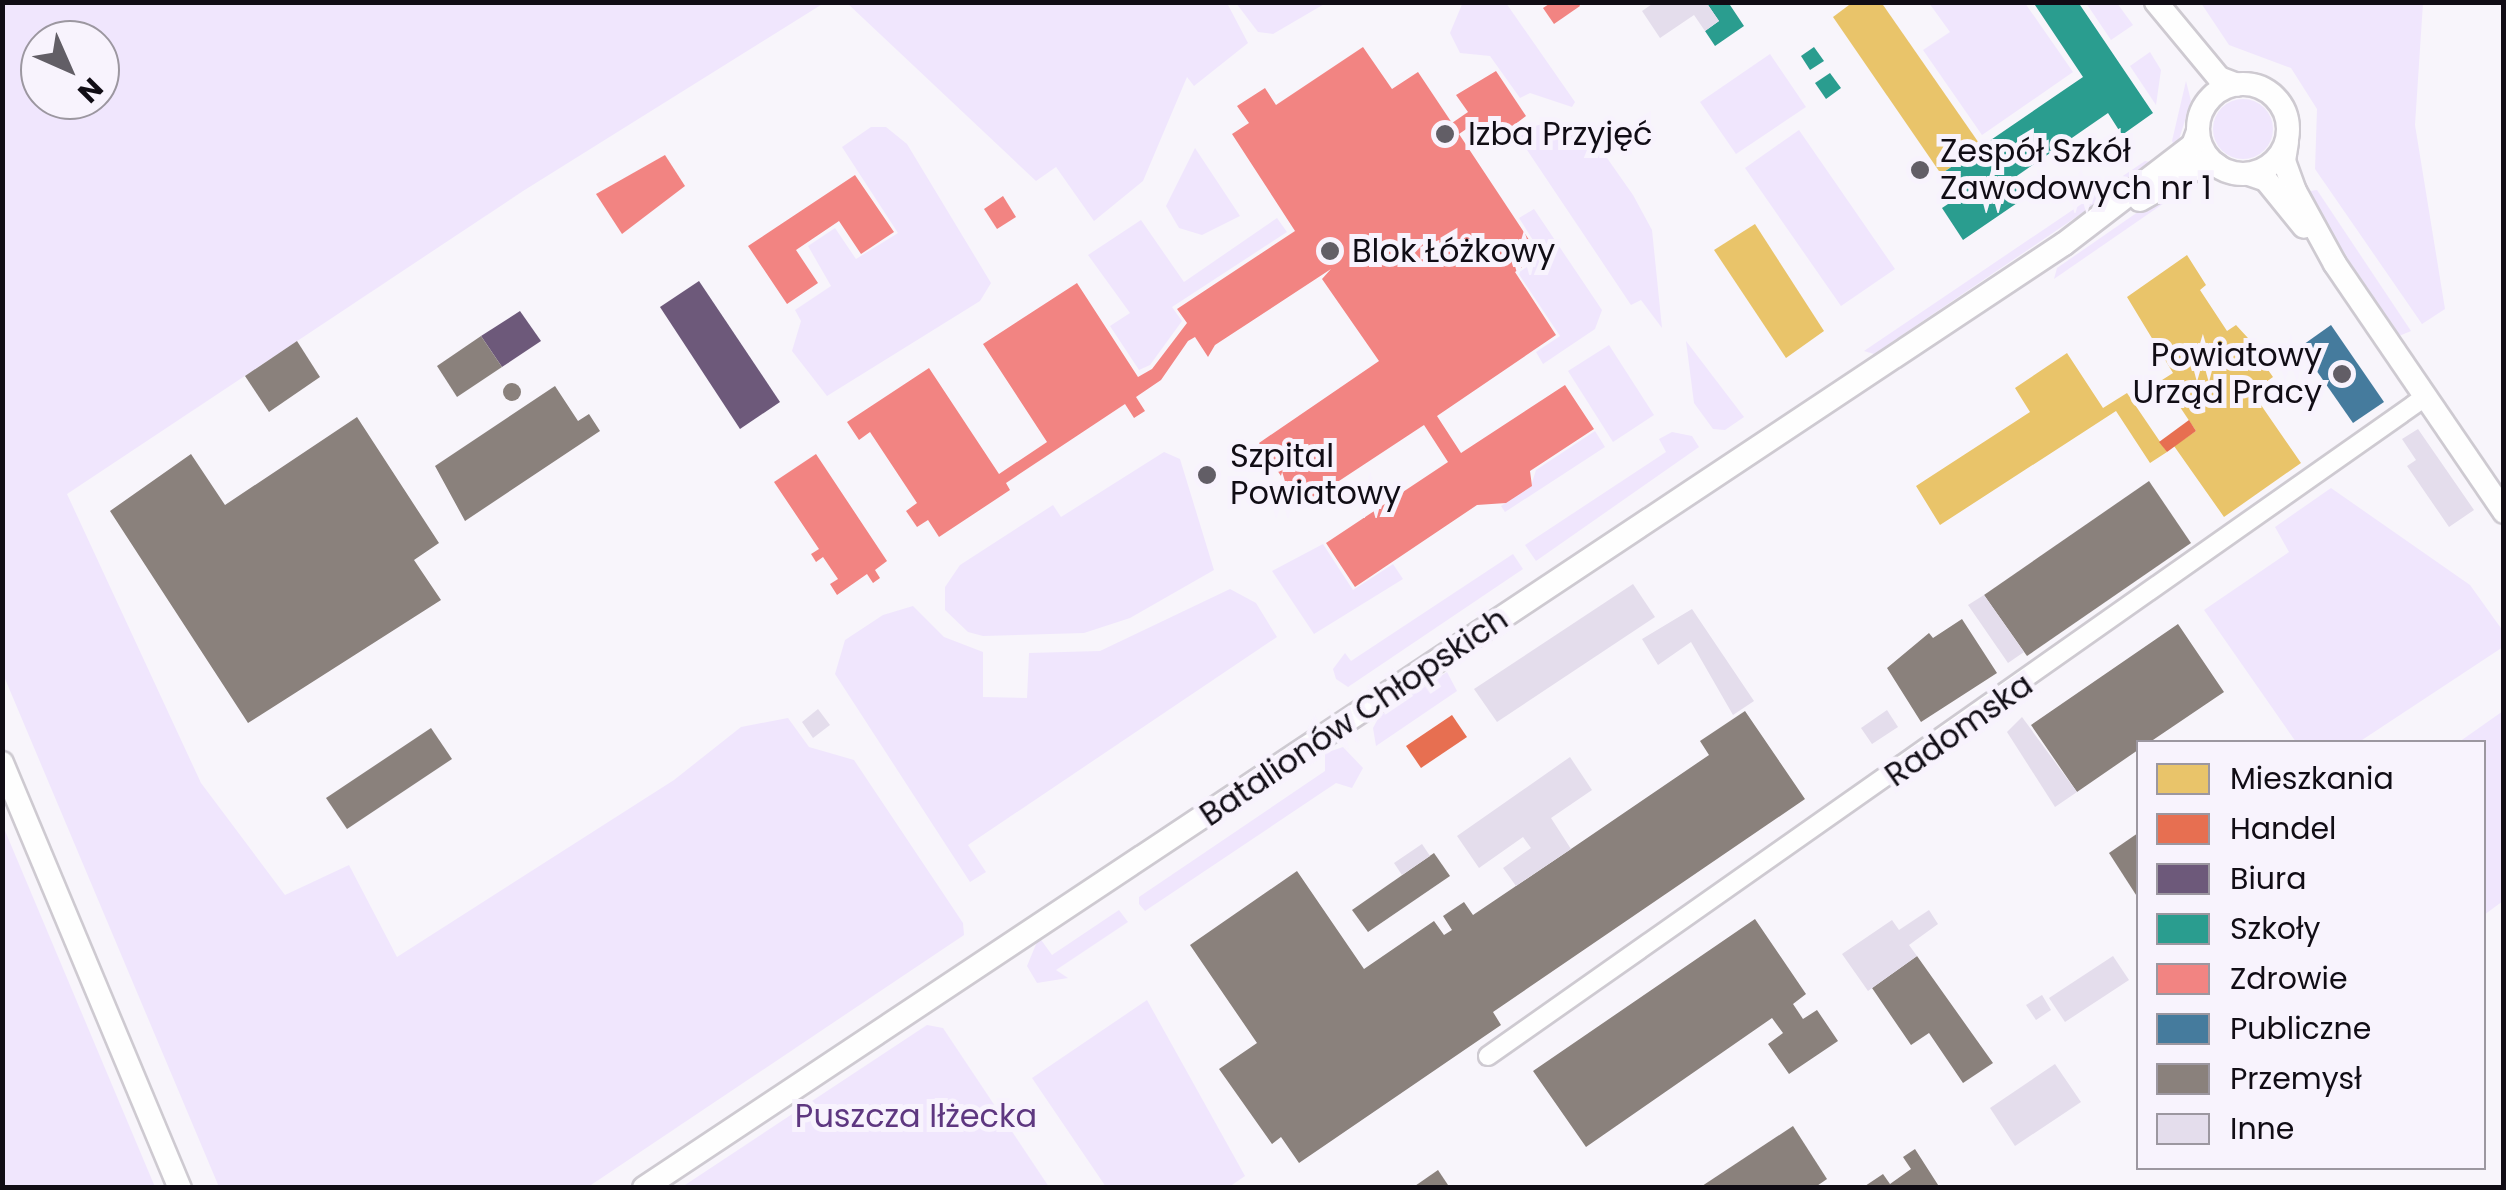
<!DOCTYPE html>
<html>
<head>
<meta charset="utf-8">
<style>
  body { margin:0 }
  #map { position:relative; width:2506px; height:1190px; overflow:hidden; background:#f8f5fb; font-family:Poppins,sans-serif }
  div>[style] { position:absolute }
  .green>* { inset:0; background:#f0e6fd }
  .round { border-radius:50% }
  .homes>* { inset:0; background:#e9c46a }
  .shops>* { inset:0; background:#e76f51 }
  .offices>* { inset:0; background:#6d597a }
  .schools>* { inset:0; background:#2a9d8f }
  .health>* { inset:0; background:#f28482 }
  .public>* { inset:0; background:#457b9d }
  .industry>* { inset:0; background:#8a817c }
  .building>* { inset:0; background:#e4ddec }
  .roads { filter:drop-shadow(2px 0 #cecad1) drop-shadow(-2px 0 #cecad1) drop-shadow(0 2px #cecad1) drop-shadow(0 -2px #cecad1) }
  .street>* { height:18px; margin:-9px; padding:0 9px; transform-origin:9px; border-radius:9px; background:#fefefe }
  .secondary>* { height:22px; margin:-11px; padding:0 11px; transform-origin:11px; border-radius:11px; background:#fefefe }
  .secondary>.ring { margin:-11px; padding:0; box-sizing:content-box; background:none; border:22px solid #fefefe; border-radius:50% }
  .dots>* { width:28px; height:28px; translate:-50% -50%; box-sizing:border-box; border:5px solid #f8f3fd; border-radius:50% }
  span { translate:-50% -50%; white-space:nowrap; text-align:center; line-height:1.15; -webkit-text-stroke:10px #f8f3fd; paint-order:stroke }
  .poi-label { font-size:32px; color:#110d15 }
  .left { translate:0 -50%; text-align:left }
  .right { translate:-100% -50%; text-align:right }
  .street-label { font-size:32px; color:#110d15 }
  .park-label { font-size:32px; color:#5e3780 }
  .frame { position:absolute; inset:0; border:5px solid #110d15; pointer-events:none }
  .legend { position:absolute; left:2136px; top:740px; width:350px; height:430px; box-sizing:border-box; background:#f8f3fd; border:2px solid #9c97a0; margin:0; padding:12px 18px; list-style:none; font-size:30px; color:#110d15 }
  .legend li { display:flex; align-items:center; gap:20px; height:50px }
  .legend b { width:50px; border:2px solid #9c97a0 }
  .north { position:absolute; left:20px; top:20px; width:100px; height:100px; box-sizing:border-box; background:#f8f3fd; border:2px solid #9c97a0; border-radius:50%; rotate:135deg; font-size:28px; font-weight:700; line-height:40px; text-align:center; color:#110d15 }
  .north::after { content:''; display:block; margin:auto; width:35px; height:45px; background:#625e66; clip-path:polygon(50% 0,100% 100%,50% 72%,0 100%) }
</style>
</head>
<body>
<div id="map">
  <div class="green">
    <div style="clip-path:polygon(1463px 2px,1506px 3px,1575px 102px,1572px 107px,1530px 93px,1520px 98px,1490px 56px,1460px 53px,1450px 33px)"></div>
    <div style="clip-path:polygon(evenodd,2px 3px,824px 3px,523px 191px,67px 494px,201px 783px,285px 895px,349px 865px,397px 957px,674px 780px,741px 727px,788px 718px,809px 747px,854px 760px,963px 923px,964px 935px,588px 1187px,219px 1187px,3px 674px,2px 3px,40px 40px,100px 40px,100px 100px,40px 100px,40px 40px)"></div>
    <div style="clip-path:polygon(847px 3px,1227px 3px,1248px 43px,1194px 86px,1187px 77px,1143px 181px,1094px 221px,1056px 167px,1036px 181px)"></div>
    <div style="clip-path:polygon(1236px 3px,1326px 3px,1273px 34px,1258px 32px)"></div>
    <div style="clip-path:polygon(1929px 3px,2025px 3px,2073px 72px,1982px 135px,1923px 50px,1950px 32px)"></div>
    <div style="clip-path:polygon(2086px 3px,2117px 3px,2133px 25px,2111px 40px)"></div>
    <div style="clip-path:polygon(2201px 3px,2423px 3px,2415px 125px,2445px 309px,2422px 324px,2315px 169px,2317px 109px,2291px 68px,2229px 45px)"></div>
    <div style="clip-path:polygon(2150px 52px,2161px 70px,2156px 105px,2130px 66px)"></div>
    <div style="clip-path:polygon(1770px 54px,1806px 107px,1736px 154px,1700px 102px)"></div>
    <div style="clip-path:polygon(2186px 81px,2191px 101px,2176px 149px,2172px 141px)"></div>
    <div class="round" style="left:2213px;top:99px;width:60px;height:60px"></div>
    <div style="clip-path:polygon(1542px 124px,1593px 138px,1633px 195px,1652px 230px,1662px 328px,1641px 300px,1631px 305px,1515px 132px)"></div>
    <div style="clip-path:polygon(871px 127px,886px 127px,907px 144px,991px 283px,980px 301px,827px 396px,792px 351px,801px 321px,795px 310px,831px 286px,808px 246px,835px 228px,856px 259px,898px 233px,842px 147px)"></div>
    <div style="clip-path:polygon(1799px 130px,1895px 269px,1841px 306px,1745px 168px)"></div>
    <div style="clip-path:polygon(1195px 148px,1240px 216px,1202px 235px,1179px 228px,1166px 206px)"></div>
    <div style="clip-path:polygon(2145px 161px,2156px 163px,1874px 354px,1864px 351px)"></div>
    <div style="clip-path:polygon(2174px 187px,2170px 199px,2054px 279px,2057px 268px)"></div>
    <div style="clip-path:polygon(2317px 190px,2411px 331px,2399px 336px,2304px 192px)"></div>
    <div style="clip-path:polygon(1534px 209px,1602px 310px,1595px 329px,1543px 364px,1536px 352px,1560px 336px,1518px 273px,1543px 256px,1519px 218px)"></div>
    <div style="clip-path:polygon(1277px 218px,1287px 232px,1172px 307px,1182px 321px,1150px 365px,1139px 370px,1110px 326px,1130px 313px,1088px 255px,1141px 220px,1184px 282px)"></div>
    <div style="clip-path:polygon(1686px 341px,1744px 417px,1725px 430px,1713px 429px,1694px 403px)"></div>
    <div style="clip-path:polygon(1609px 345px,1654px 415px,1613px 442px,1568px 371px)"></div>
    <div style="clip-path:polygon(1595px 431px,1605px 447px,1505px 512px,1501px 506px,1531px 486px,1536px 470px)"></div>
    <div style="clip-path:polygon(1672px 432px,1692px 436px,1699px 447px,1536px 561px,1525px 545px,1666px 452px,1659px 439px)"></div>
    <div style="clip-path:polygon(1164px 452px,1180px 459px,1214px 570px,1130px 618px,1084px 633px,983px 636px,968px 632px,945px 610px,945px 587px,960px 565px,1053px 505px,1061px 517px)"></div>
    <div style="clip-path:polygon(2331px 488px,2470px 585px,2503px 631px,2503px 647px,2359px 742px,2296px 742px,2204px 610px,2289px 552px,2275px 527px)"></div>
    <div style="clip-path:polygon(1323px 544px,1353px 590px,1393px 564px,1403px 579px,1314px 634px,1272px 571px)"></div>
    <div style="clip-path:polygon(1513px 554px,1523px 569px,1348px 687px,1336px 679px,1333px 669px,1345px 653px,1351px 661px)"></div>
    <div style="clip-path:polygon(1230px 589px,1256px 603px,1277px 637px,968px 845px,986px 872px,970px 882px,835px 674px,845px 640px,883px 615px,913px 606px,944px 637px,983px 652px,983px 697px,1027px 698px,1029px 653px,1100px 651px)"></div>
    <div style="clip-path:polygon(1447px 672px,1457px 691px,1376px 746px,1373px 728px,1380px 715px)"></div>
    <div style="clip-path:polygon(2503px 711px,2503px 901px,2484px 915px,2484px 742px,2459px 742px)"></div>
    <div style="clip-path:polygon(1343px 747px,1363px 768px,1352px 788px,1336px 783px,1145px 911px,1139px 904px,1139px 897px,1325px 771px,1325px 753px)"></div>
    <div style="clip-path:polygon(2px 826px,3px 826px,155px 1187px,3px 1187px)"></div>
    <div style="clip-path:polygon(1119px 910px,1128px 922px,1056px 970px,1068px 978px,1037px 983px,1027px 966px,1039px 937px,1052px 955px)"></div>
    <div style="clip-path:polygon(1147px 1000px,1245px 1176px,1229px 1187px,1106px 1187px,1032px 1078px)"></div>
    <div style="clip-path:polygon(927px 1025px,943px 1028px,1049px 1187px,682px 1187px)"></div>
  </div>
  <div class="homes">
    <div style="clip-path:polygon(1853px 2px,1881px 2px,1981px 146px,1941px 174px,1833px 17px)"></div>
    <div style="clip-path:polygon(1755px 224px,1824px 331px,1786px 358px,1714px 250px)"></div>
    <div style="clip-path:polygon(2187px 255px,2206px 285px,2200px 290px,2227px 331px,2236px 325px,2271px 363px,2266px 367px,2273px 377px,2252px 392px,2301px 463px,2224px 517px,2174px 446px,2196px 431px,2162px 380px,2173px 373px,2127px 297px)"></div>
    <div style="clip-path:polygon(2067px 353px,2103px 408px,2127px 393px,2167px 452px,2150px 463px,2116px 411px,1940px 525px,1916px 486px,2030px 412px,2015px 388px)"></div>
  </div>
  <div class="shops">
    <div style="clip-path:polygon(2189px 420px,2196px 431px,2167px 452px,2159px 442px)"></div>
    <div style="clip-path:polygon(1452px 715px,1467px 737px,1421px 768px,1406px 746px)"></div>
  </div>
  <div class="offices">
    <div style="clip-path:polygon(699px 281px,780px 402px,740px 429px,660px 307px)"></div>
    <div style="clip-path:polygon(520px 311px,541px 341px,502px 367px,481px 336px)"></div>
  </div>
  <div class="schools">
    <div style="clip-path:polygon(1706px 2px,1728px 2px,1744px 26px,1715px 46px,1705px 31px,1719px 21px)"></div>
    <div style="clip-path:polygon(2033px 2px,2078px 2px,2153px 113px,2122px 135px,2108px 113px,2011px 180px,2023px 199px,1963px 240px,1942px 208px,1957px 198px,1941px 174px,2083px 77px)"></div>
    <div style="clip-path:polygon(1814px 47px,1824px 61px,1810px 70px,1801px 56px)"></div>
    <div style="clip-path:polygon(1830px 73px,1841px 88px,1826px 99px,1815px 83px)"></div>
  </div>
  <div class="health">
    <div style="clip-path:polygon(1552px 2px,1578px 2px,1580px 6px,1554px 24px,1543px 8px)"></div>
    <div style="clip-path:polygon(1363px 47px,1392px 89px,1418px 72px,1452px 123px,1468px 112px,1456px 95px,1496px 71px,1526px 116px,1489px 144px,1475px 123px,1459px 134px,1539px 255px,1515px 272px,1556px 335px,1437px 416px,1461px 453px,1565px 385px,1594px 429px,1530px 471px,1532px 486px,1506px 503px,1477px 505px,1355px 587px,1326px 543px,1448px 462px,1424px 425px,1301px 506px,1259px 443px,1379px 361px,1322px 279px,1331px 269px,1215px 345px,1208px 357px,1195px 337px,1188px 341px,1161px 380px,1136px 397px,1145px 411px,1134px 418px,1125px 404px,1006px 483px,1010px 490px,939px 537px,928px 520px,917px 527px,906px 511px,917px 503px,870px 432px,859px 440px,847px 422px,929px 368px,999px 474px,1047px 442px,983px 344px,1077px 283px,1138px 377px,1152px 369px,1187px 323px,1177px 309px,1295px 231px,1232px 134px,1249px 123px,1237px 106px,1265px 88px,1276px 105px)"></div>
    <div style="clip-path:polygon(665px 155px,685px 186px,622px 234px,596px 194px)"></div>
    <div style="clip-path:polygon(855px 175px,894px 232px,861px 254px,839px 221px,796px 250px,818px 283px,787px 304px,748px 246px)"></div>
    <div style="clip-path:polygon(1003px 196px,1016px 217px,997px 229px,984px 209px)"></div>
    <div style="clip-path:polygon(816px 454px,887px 561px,875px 570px,880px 578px,873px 583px,867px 574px,837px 595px,830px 584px,838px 579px,823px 557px,816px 562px,811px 554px,819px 549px,774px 482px)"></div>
  </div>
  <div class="public">
    <div style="clip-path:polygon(2331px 325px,2384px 402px,2353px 423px,2300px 347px)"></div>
  </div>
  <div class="industry">
    <div style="clip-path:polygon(481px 336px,502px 367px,457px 397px,437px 366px)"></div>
    <div style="clip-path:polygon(297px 341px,320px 377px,269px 412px,245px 376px)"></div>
    <div class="round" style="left:503px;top:383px;width:18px;height:18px"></div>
    <div style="clip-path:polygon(555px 386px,578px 421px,589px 414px,600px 431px,465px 521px,435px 466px)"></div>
    <div style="clip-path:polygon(357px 417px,439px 543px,414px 560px,441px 600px,248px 723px,110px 511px,191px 454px,225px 505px)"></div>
    <div style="clip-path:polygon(2149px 481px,2191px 543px,2027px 656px,1984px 595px)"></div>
    <div style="clip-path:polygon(1962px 619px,1997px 673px,1921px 722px,1887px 668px,1929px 633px,1933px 638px)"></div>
    <div style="clip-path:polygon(2178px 624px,2224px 692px,2150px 742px,2138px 742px,2138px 750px,2077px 792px,2031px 725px)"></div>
    <div style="clip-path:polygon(1745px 711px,1805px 799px,1493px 1012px,1501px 1025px,1299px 1163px,1281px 1137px,1272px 1144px,1219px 1069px,1257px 1043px,1190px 945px,1297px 871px,1364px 969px,1434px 921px,1444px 935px,1452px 930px,1443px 916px,1464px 902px,1473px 915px,1571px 849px,1709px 755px,1700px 741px)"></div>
    <div style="clip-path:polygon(431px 728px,452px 759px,347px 829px,326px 798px)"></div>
    <div style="clip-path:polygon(2138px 833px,2138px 898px,2109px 853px)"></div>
    <div style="clip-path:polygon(1434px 853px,1450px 876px,1368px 932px,1352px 910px)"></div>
    <div style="clip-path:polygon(1755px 919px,1806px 994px,1793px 1004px,1803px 1019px,1817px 1010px,1838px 1041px,1789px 1074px,1768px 1044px,1783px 1033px,1772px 1018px,1586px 1147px,1533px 1071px)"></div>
    <div style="clip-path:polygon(1917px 956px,1993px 1063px,1963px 1083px,1929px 1033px,1911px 1045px,1872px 988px)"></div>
    <div style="clip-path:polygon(1793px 1126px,1827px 1179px,1814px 1188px,1699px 1188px)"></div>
    <div style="clip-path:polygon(1915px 1149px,1940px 1188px,1862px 1188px,1883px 1174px,1890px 1184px,1911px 1169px,1903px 1157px)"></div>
    <div style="clip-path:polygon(1438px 1170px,1450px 1188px,1412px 1188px)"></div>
  </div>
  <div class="building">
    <div style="clip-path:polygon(1655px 2px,1706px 2px,1719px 21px,1705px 31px,1694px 15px,1660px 38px,1642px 11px)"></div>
    <div style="clip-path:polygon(2418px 429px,2474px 510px,2449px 527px,2407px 466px,2416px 460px,2402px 439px)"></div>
    <div style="clip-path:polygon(1633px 584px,1655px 617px,1497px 722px,1474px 689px)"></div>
    <div style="clip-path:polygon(1984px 595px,2024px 652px,2008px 663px,1968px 605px)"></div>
    <div style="clip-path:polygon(1692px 609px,1754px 701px,1733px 715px,1691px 642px,1658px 665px,1642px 639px)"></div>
    <div style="clip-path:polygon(818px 709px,830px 725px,813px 738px,802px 722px)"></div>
    <div style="clip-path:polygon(1887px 710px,1898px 727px,1872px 744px,1861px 728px)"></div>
    <div style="clip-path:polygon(2022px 717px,2077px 792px,2055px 807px,2007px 732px)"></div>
    <div style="clip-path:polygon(1570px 757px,1592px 790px,1551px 818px,1571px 849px,1516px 886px,1503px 868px,1531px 848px,1523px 837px,1479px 868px,1457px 836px)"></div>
    <div style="clip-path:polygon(1422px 844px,1430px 856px,1402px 875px,1394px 863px)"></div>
    <div style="clip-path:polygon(1929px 910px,1938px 924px,1909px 945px,1917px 956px,1868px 991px,1842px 954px,1892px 920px,1899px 930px)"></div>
    <div style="clip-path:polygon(2113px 956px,2129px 980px,2065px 1022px,2049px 998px)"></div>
    <div style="clip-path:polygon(2042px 995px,2051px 1010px,2036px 1020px,2026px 1005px)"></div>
    <div style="clip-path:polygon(2055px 1064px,2081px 1102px,2015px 1146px,1990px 1108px)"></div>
  </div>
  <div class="roads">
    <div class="street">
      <div style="left:1488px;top:1056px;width:1146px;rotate:-35.12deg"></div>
    </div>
    <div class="secondary">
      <div style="left:2156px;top:2px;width:99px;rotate:50.3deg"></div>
      <div style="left:2219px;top:78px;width:19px;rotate:21deg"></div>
      <div class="ring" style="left:2198px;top:84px;width:68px;height:68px"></div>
      <div style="left:2287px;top:142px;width:19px;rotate:99deg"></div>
      <div style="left:2284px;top:161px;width:32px;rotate:70deg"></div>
      <div style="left:2295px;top:191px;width:83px;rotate:61.3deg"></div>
      <div style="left:2335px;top:264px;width:300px;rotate:55.7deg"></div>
      <div style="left:2249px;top:174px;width:18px;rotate:19deg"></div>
      <div style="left:2266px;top:180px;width:60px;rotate:51deg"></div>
      <div style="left:2140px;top:200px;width:69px;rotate:-29.5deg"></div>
      <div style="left:2200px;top:166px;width:17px;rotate:-3deg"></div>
      <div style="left:2px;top:763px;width:461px;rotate:67.3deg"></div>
      <div style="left:644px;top:1188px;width:1705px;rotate:-33.62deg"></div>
      <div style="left:2064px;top:244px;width:163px;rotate:-37.5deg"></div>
      <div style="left:2193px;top:145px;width:15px;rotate:-70deg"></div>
    </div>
  </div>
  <div class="dots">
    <div style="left:1445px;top:134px;background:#625e66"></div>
    <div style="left:1920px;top:170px;background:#625e66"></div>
    <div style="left:1330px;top:251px;background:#625e66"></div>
    <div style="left:2342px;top:374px;background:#625e66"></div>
    <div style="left:1207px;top:475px;background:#625e66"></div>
  </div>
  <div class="poi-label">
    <span class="left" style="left:1468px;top:134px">Izba Przyjęć</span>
    <span class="left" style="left:1940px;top:170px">Zespół Szkół<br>Zawodowych nr 1</span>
    <span class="left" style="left:1352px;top:251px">Blok Łóżkowy</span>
    <span class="right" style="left:2322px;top:374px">Powiatowy<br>Urząd Pracy</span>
    <span class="left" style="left:1230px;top:475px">Szpital<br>Powiatowy</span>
  </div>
  <div class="street-label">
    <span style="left:1354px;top:717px;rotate:-34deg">Batalionów Chłopskich</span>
    <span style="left:1959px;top:730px;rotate:-35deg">Radomska</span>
  </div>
  <div class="park-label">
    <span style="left:916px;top:1116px">Puszcza Iłżecka</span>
  </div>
  <div class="frame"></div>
  <ul class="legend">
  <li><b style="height:28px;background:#e9c46a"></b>Mieszkania</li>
  <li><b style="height:28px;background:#e76f51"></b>Handel</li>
  <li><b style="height:28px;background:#6d597a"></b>Biura</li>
  <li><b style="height:28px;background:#2a9d8f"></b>Szkoły</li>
  <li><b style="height:28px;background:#f28482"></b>Zdrowie</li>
  <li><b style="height:28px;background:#457b9d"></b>Publiczne</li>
  <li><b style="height:28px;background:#8a817c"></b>Przemysł</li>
  <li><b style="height:28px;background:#e4ddec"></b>Inne</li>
  </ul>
  <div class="north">N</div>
</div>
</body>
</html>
